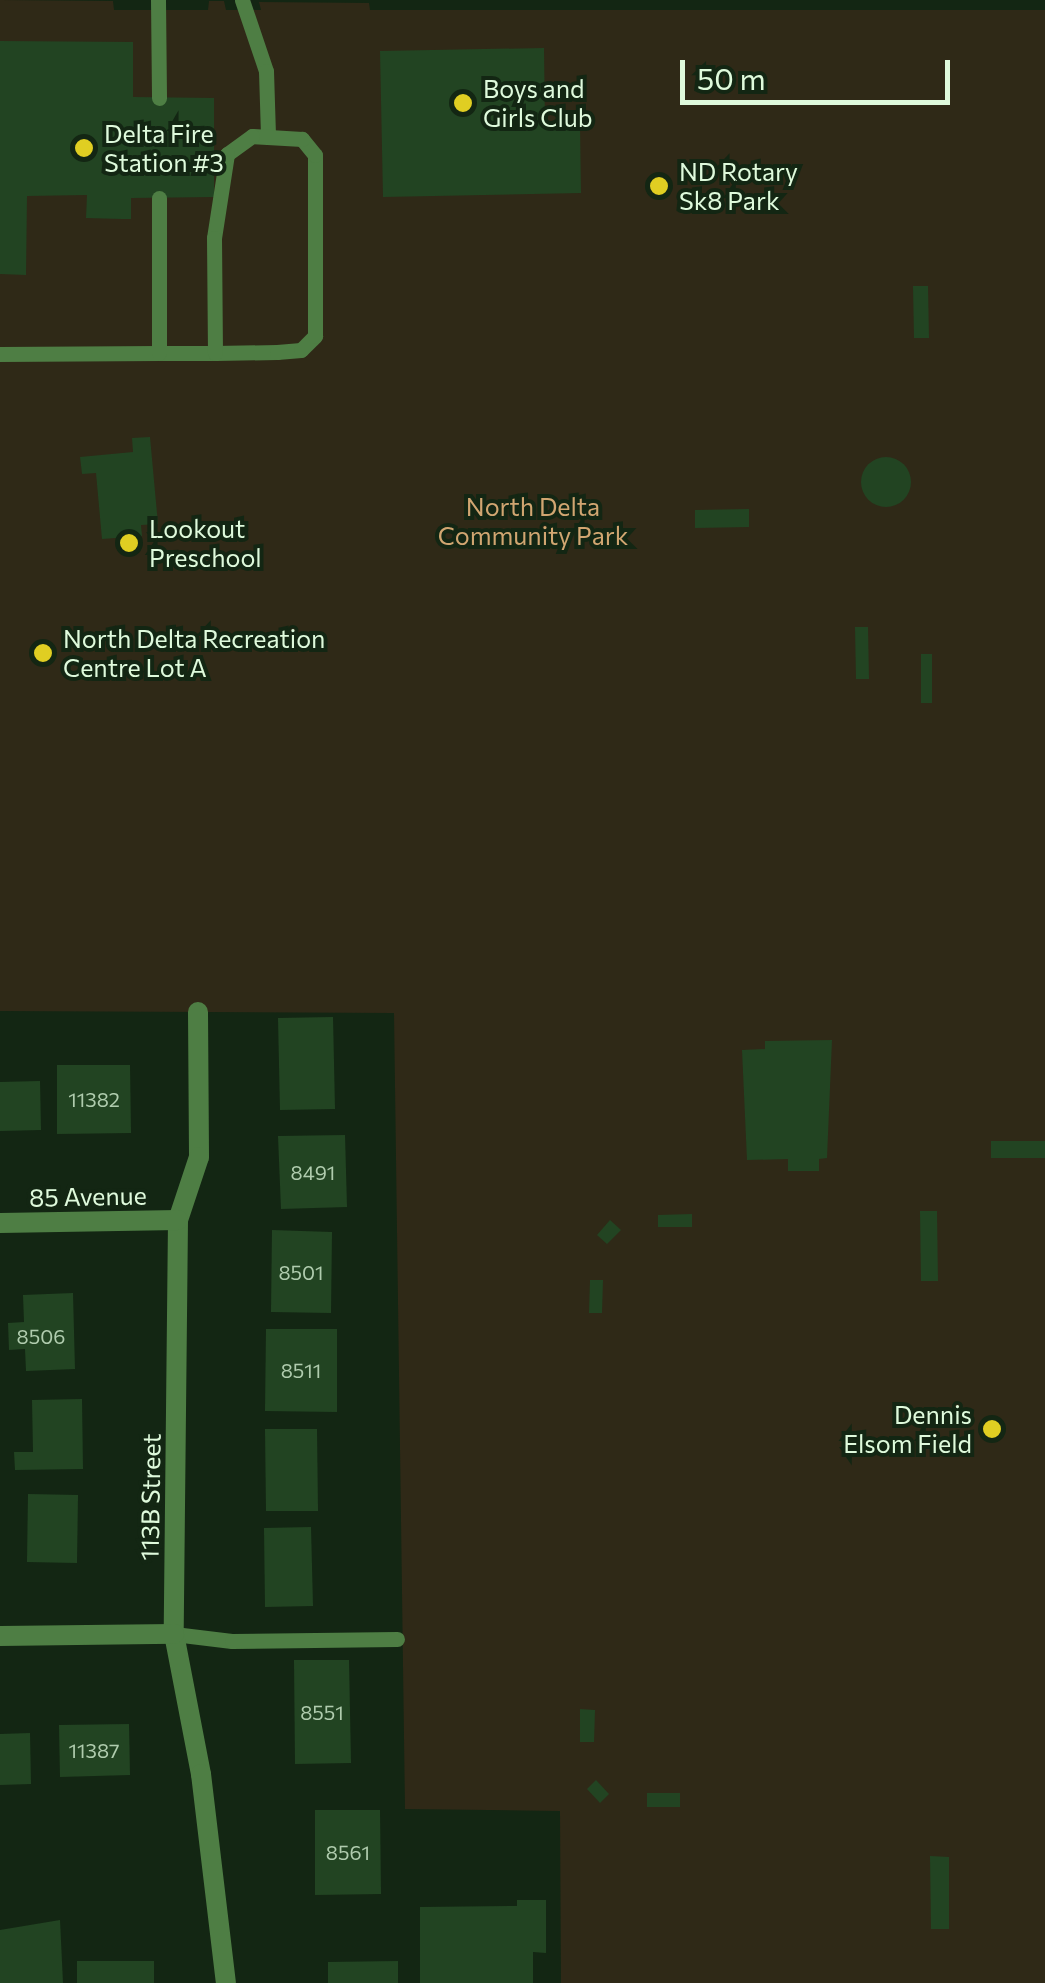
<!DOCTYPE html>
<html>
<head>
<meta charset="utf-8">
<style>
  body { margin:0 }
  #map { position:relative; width:1045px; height:1983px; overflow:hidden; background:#132613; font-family:Commissioner,sans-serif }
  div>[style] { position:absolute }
  .green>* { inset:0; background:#2f2917 }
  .building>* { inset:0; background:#242 }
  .round { border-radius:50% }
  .lane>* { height:15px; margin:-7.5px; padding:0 7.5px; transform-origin:7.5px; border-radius:7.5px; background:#4e7e44 }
  .street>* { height:20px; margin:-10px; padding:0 10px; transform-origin:10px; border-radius:10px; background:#4e7e44 }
  .dots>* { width:28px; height:28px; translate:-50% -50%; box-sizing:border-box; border:5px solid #132613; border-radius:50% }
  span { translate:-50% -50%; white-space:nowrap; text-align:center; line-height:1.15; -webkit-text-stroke:8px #132613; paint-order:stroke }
  .number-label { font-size:20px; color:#b0ccae }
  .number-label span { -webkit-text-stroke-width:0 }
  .poi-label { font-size:25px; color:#dffadc }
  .left { translate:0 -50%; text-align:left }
  .right { translate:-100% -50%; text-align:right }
  .park-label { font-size:25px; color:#d1a671 }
  .street-label { font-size:25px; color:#dffadc }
  .scale { position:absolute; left:680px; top:60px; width:270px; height:45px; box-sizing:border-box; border:5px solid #dffadc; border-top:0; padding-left:12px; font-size:30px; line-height:35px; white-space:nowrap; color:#dffadc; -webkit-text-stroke:8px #132613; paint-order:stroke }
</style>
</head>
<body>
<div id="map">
  <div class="green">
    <div style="clip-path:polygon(0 0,113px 1px,114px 10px,208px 10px,209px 1px,224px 1px,226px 10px,261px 10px,259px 2px,369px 3px,370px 10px,1045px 10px,1045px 1983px,561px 1983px,560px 1811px,405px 1809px,394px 1013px,0 1011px)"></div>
  </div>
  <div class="building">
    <div style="clip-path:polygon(0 41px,133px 42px,133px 97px,214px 98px,214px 197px,131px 198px,131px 219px,122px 219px,86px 218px,87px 195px,27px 196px,26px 275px,0 274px)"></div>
    <div style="clip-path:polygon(544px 48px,545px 124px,580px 124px,581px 193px,383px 197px,380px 51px)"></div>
    <div style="clip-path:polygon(913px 286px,928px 286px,929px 338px,914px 338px)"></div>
    <div style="clip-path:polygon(150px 437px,158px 524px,141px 525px,142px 536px,102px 539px,96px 473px,82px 474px,80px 457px,133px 452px,132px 438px)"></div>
    <div class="round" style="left:861px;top:457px;width:50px;height:50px"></div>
    <div style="clip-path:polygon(749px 509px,749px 527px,695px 528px,695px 510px)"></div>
    <div style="clip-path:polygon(855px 627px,868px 627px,869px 679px,856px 679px)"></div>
    <div style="clip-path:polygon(921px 654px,932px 654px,932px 703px,921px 703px)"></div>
    <div style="clip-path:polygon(333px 1017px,335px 1109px,280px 1110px,278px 1018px)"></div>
    <div style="clip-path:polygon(832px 1040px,827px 1158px,819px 1159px,819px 1171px,788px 1171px,788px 1159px,747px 1160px,742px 1050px,765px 1049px,765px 1041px)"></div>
    <div style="clip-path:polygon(57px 1065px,130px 1065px,131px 1133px,57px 1134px)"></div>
    <div style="clip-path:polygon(40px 1081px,41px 1130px,0 1131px,0 1082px)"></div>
    <div style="clip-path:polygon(345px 1135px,347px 1207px,281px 1209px,278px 1136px)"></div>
    <div style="clip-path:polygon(991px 1141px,1045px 1141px,1045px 1158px,991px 1158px)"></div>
    <div style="clip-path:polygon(920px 1211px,937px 1211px,938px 1281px,921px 1281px)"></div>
    <div style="clip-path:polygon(692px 1214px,692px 1227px,658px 1227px,658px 1215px)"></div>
    <div style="clip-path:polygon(610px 1220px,621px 1230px,607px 1244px,597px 1235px)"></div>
    <div style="clip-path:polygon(272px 1230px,332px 1232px,331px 1313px,271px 1312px)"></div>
    <div style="clip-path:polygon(590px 1280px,603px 1280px,602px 1313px,589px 1313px)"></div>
    <div style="clip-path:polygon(73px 1293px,75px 1369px,26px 1371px,25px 1349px,9px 1350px,8px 1323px,24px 1322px,23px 1295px)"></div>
    <div style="clip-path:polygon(266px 1329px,337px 1329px,337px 1412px,265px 1411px)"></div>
    <div style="clip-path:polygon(82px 1399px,83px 1469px,15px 1470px,14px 1452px,33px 1452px,32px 1400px)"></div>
    <div style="clip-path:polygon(265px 1429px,317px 1429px,318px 1511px,266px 1511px)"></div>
    <div style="clip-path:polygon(28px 1494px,78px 1495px,77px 1563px,27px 1562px)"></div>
    <div style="clip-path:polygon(311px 1527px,313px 1606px,265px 1607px,264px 1528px)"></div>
    <div style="clip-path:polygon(294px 1660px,349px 1660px,351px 1763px,295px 1764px)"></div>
    <div style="clip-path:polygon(580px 1709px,595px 1710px,594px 1742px,580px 1742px)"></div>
    <div style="clip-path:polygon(129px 1724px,130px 1775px,60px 1777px,59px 1725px)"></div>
    <div style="clip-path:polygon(30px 1733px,31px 1784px,0 1785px,0 1734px)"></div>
    <div style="clip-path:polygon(596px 1780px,609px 1794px,600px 1803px,587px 1789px)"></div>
    <div style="clip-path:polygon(647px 1793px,680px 1793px,680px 1807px,647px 1807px)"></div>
    <div style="clip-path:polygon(315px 1810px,380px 1810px,381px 1894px,315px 1895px)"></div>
    <div style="clip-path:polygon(930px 1856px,949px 1857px,949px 1929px,931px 1929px)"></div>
    <div style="clip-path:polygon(517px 1900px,546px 1900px,546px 1953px,533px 1952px,533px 1983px,420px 1983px,420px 1907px,517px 1906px)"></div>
    <div style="clip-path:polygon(60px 1920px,63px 1983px,0 1983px,0 1930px)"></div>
    <div style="clip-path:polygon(77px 1961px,154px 1961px,154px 1983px,77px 1983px)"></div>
    <div style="clip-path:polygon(398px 1961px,398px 1983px,328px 1983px,328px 1962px)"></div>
  </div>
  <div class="lane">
    <div style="left:158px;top:0;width:98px;rotate:89.4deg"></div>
    <div style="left:242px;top:0;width:75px;rotate:71.3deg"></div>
    <div style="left:266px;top:71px;width:62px;rotate:88.2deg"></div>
    <div style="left:159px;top:353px;width:56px"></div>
    <div style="left:215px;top:353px;width:62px;rotate:-0.9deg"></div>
    <div style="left:277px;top:352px;width:24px;rotate:-5deg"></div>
    <div style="left:301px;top:350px;width:20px;rotate:-45deg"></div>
    <div style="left:315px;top:336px;width:181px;rotate:-90deg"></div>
    <div style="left:315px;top:155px;width:21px;rotate:-129deg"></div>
    <div style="left:302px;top:139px;width:50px;rotate:-176.6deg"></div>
    <div style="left:252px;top:136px;width:31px;rotate:144deg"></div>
    <div style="left:227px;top:154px;width:85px;rotate:98.8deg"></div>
    <div style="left:214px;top:238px;width:115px;rotate:89.5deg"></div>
    <div style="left:0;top:354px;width:159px;rotate:-0.4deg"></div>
    <div style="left:159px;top:353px;width:155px;rotate:-90deg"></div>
    <div style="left:174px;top:1634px;width:58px;rotate:6.9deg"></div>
    <div style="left:232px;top:1641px;width:165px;rotate:-0.7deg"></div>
  </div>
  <div class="street">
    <div style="left:198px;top:1012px;width:145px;rotate:89.6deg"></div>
    <div style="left:199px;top:1157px;width:66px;rotate:108.4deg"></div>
    <div style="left:178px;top:1220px;width:414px;rotate:90.6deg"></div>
    <div style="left:174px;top:1634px;width:143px;rotate:79.1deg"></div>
    <div style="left:201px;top:1774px;width:210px;rotate:83.2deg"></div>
    <div style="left:0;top:1223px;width:178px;rotate:-1deg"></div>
    <div style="left:0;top:1636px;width:174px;rotate:-0.7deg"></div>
  </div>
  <div class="dots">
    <div style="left:463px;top:103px;background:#e0ce22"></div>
    <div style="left:84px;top:148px;background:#e0ce22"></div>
    <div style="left:659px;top:186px;background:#e0ce22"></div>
    <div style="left:129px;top:543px;background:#e0ce22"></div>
    <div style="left:43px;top:653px;background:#e0ce22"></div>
    <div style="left:992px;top:1429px;background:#e0ce22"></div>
  </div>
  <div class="number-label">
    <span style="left:94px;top:1099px">11382</span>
    <span style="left:313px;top:1172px">8491</span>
    <span style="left:301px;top:1272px">8501</span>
    <span style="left:41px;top:1336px">8506</span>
    <span style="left:301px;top:1370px">8511</span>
    <span style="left:322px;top:1712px">8551</span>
    <span style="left:94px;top:1750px">11387</span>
    <span style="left:348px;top:1852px">8561</span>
  </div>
  <div class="poi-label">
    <span class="left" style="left:483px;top:103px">Boys and<br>Girls Club</span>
    <span class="left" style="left:104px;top:148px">Delta Fire<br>Station #3</span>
    <span class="left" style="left:679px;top:186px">ND Rotary<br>Sk8 Park</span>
    <span class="left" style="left:149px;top:543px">Lookout<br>Preschool</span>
    <span class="left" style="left:63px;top:653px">North Delta Recreation<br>Centre Lot A</span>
    <span class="right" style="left:972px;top:1429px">Dennis<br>Elsom Field</span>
  </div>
  <div class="park-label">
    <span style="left:533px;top:521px">North Delta<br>Community Park</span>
  </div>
  <div class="street-label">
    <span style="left:88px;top:1196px;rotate:-1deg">85 Avenue</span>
    <span style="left:150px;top:1497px;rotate:-89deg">113B Street</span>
  </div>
  <div class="scale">50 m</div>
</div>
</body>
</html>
